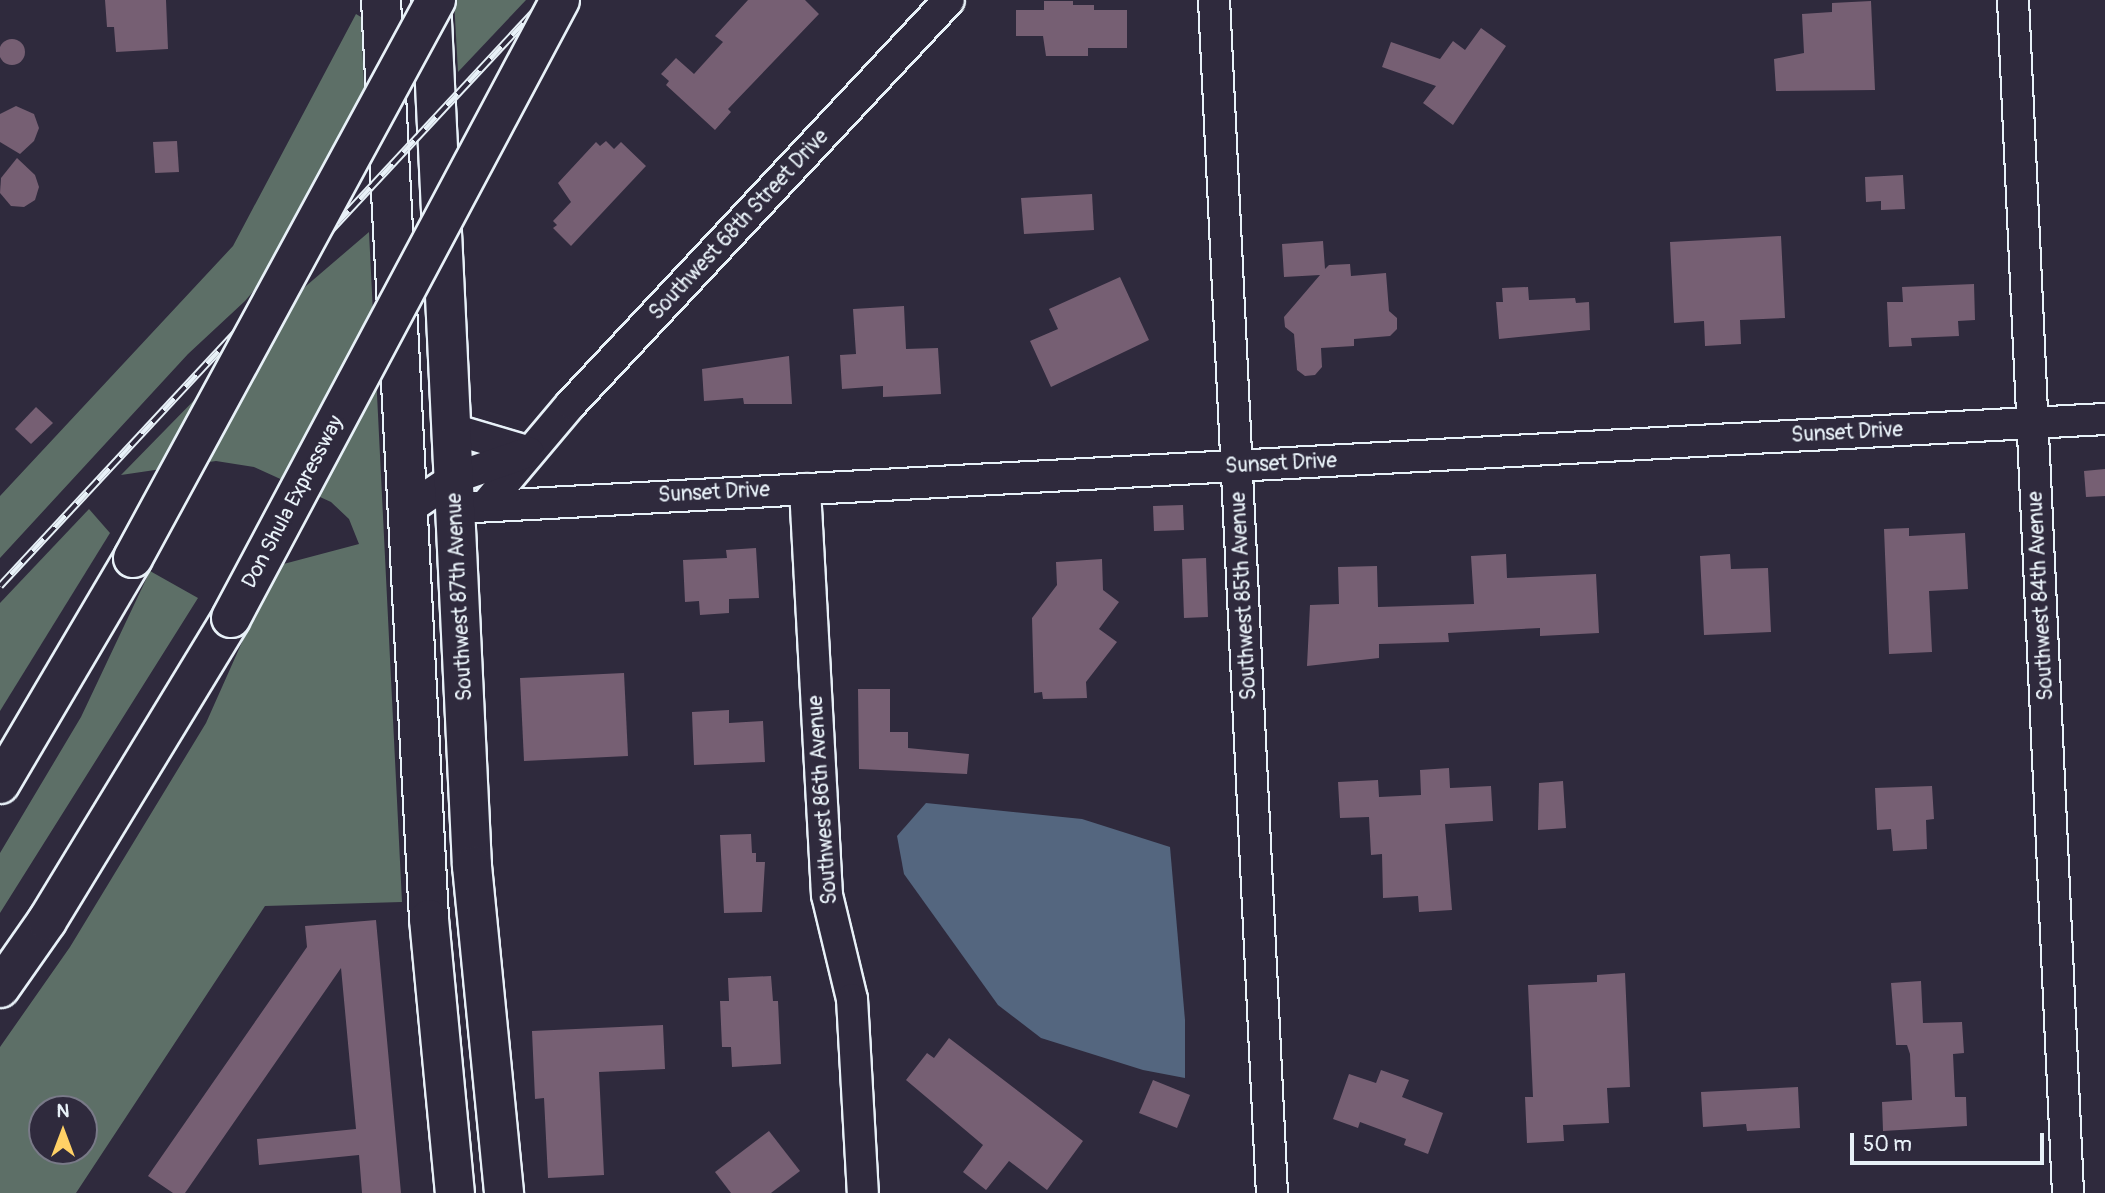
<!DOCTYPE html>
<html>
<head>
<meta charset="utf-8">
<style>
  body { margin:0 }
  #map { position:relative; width:2105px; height:1193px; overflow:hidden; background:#2f2a3d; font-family:Pangolin,sans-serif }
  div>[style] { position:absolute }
  .green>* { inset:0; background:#5d6f67 }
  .water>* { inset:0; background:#54667f }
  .building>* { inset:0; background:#765f73 }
  .round { border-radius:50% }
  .roads { filter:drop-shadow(2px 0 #e8f1f8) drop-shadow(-2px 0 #e8f1f8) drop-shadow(0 2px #e8f1f8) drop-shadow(0 -2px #e8f1f8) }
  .minor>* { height:30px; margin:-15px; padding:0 15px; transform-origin:15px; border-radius:15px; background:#2f2a3d }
  .major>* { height:38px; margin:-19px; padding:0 19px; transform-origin:19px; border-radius:19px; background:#2f2a3d }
  .highway>* { height:38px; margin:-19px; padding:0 19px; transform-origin:19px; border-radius:19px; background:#2f2a3d }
  .rail>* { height:8px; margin-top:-4px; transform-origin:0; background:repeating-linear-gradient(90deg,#2f2a3d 0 16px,#e8f1f8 0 32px); box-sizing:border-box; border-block:2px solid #e8f1f8 }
  .bridges { filter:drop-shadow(2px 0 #e8f1f8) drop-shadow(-2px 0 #e8f1f8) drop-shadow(0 2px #e8f1f8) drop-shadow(0 -2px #e8f1f8) }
  .highway-bridge>* { height:38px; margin:-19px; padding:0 19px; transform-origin:19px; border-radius:19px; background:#2f2a3d }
  span { translate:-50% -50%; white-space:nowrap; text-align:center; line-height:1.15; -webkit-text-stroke:5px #2f2a3d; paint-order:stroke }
  .street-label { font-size:21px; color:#e8f1f8 }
  .north { position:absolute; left:28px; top:1095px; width:70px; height:70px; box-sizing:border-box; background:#2f2a3d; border:2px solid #797a88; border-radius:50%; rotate:0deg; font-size:19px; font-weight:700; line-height:28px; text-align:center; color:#e8f1f8 }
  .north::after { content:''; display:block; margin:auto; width:24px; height:32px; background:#ffd166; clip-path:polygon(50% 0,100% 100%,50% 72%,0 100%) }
  .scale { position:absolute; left:1850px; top:1133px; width:194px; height:32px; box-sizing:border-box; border:4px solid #e8f1f8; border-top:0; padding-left:9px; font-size:21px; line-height:24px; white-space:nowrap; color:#e8f1f8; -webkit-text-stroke:5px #2f2a3d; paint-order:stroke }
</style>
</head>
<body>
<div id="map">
  <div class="green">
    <div style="clip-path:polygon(454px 0,526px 0,458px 72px)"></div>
    <div style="clip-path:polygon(356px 14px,361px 17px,367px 157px,245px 301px,188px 354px,0 558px,0 496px,233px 246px)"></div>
    <div style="clip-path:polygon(evenodd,369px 232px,402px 902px,265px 906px,76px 1193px,0 1193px,0 1047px,70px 947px,206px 723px,276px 566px,359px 544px,349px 519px,331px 502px,254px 467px,216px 461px,121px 475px,306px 286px,369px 232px,42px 1109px,84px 1109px,84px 1151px,42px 1151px,42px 1109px)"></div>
    <div style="clip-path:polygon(89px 509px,110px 533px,0 711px,0 603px)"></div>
    <div style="clip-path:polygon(150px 571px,198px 598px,0 913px,0 853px,81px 717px)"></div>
  </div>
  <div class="water">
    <div style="clip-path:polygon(926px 803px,1082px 819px,1170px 847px,1185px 1020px,1185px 1078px,1143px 1070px,1041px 1038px,998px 1005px,904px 874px,897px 836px)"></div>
  </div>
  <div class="building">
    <div style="clip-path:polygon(105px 0,166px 0,168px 49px,116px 52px,114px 27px,107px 27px)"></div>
    <div style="clip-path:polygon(748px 0,805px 0,819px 14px,728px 109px,731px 112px,715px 130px,666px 85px,669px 81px,661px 74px,676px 58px,694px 74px,723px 42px,715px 36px)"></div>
    <div style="clip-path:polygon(1044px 1px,1073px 1px,1073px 5px,1094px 5px,1094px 10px,1127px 10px,1127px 48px,1088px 48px,1088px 56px,1046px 56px,1043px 36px,1016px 36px,1016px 10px,1044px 10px)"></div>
    <div style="clip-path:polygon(1871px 1px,1875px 90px,1776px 91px,1774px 59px,1804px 53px,1802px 14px,1832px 12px,1832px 3px)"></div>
    <div style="clip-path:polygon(1481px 28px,1506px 46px,1453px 125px,1423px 103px,1436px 86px,1382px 67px,1391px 42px,1440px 59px,1453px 41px,1465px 50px)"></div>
    <div class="round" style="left:-1px;top:39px;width:26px;height:26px"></div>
    <div style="clip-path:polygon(16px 106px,34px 114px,39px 128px,34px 141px,20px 154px,0 142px,0 114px)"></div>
    <div style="clip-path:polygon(177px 141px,179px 172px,155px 173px,153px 142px)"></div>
    <div style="clip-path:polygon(606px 141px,614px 149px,621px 142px,646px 166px,571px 246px,553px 228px,557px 225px,553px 221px,571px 202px,558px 183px,596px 142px,600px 146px)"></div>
    <div style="clip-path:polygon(17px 158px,35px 175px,39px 187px,35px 200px,24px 207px,11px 206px,0 193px,1px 178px)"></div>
    <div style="clip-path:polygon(1903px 175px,1905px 209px,1881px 210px,1881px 201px,1866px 202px,1865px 177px)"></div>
    <div style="clip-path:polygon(1092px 194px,1094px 230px,1024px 234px,1021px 198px)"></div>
    <div style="clip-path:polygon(1781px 236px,1785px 318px,1740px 320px,1741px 344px,1705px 346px,1704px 321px,1674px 323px,1670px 242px)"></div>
    <div style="clip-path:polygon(1323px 241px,1325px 269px,1329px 265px,1350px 264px,1351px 276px,1386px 273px,1389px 311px,1397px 318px,1397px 329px,1390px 336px,1354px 339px,1354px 346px,1321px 348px,1322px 367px,1315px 375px,1305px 376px,1297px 370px,1294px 334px,1285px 327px,1284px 317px,1320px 275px,1284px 277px,1282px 244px)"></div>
    <div style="clip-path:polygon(1120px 277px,1149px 340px,1051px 387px,1030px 341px,1058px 329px,1049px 309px)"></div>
    <div style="clip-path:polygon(1974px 284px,1975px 320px,1958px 321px,1959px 336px,1911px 338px,1912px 346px,1889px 347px,1887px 302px,1903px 302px,1902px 287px)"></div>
    <div style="clip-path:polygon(1528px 287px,1529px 300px,1575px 298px,1576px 303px,1589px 302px,1590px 330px,1499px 339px,1496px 302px,1503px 302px,1502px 288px)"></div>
    <div style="clip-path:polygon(904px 306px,906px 349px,938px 348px,941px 394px,883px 397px,883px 386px,842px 389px,840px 355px,856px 354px,853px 309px)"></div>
    <div style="clip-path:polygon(789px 356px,792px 404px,744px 404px,743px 398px,704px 401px,702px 369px)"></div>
    <div style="clip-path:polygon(36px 407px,53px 423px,31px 444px,15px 429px)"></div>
    <div style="clip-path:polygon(2105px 469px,2105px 496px,2086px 497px,2084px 471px)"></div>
    <div style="clip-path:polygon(1183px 505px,1184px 530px,1154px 531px,1153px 506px)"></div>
    <div style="clip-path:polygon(1909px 528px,1909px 536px,1965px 533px,1968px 589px,1929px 591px,1932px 652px,1889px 654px,1884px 529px)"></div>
    <div style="clip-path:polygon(756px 548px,759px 598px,729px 599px,729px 613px,700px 615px,699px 601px,685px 602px,683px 560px,727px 558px,726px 550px)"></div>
    <div style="clip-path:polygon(1506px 554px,1507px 578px,1596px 574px,1599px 633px,1540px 636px,1540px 628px,1448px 633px,1449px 642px,1379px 644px,1379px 658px,1307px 666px,1310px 605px,1339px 604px,1338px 567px,1377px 566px,1378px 607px,1474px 604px,1471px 556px)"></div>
    <div style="clip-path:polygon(1730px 554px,1731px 569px,1768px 568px,1771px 632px,1704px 635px,1700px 556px)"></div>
    <div style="clip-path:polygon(1206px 558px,1208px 617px,1184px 618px,1182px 559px)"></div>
    <div style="clip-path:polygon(1102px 559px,1103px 590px,1119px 602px,1099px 629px,1117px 642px,1086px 682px,1087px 698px,1043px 699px,1042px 692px,1034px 693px,1032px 618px,1057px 585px,1056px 562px)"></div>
    <div style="clip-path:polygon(624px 673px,628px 756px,524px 761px,520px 678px)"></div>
    <div style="clip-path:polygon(858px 689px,890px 689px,890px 732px,908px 732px,908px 748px,969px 754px,967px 774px,859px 769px)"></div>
    <div style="clip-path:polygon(729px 710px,729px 723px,763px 721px,765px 762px,694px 765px,692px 712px)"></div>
    <div style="clip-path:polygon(1449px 768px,1450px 788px,1491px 786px,1493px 821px,1445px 824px,1452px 910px,1419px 912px,1418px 896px,1383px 898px,1382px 854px,1371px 855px,1369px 817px,1340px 818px,1338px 782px,1378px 780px,1379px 797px,1421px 795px,1420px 770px)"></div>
    <div style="clip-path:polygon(1563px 781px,1566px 828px,1538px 830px,1539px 783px)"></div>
    <div style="clip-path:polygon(1932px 786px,1934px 819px,1926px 820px,1927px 849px,1893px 851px,1891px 829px,1877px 830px,1875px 788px)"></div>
    <div style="clip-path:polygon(751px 834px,752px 853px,756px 853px,756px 862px,765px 862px,762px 912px,724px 913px,720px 835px)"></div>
    <div style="clip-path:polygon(376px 920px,401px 1193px,362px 1193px,359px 1155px,259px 1165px,257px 1139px,356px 1129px,341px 968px,185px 1193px,173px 1193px,148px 1176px,307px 947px,305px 926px)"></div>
    <div style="clip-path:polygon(1625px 973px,1630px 1087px,1607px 1088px,1609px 1123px,1563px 1125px,1564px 1141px,1527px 1143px,1525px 1097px,1533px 1097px,1528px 985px,1597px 982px,1597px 975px)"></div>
    <div style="clip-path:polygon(771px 976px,773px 1001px,778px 1001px,781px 1064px,732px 1067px,731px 1047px,722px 1047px,720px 1001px,729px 1001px,728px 978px)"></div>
    <div style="clip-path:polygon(1921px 981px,1923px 1023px,1962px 1022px,1964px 1053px,1953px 1054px,1955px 1097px,1966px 1097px,1967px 1126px,1883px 1131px,1882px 1102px,1912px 1100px,1910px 1054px,1907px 1045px,1896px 1045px,1891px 983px)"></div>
    <div style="clip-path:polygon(663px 1025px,665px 1069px,599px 1072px,604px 1175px,548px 1178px,544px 1098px,535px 1099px,532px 1031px)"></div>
    <div style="clip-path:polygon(949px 1038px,1083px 1141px,1047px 1190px,1009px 1161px,986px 1190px,963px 1172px,983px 1145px,906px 1080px,927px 1053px,934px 1058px)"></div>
    <div style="clip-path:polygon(1381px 1070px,1409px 1080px,1402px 1097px,1443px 1113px,1428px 1154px,1404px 1145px,1406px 1139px,1360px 1122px,1358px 1128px,1333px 1119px,1349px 1074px,1376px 1083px)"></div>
    <div style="clip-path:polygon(1153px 1080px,1190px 1095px,1177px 1128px,1139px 1113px)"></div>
    <div style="clip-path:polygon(1798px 1087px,1800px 1128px,1747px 1131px,1746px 1124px,1703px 1127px,1701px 1092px)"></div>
    <div style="clip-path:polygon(769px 1131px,800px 1171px,771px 1193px,731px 1193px,715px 1172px)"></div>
  </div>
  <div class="roads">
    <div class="minor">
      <div style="left:1214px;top:0;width:1194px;rotate:87.22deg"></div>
      <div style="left:2013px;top:0;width:1194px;rotate:87.36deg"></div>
      <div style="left:452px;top:429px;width:81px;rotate:16.4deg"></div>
      <div style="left:805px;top:489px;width:407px;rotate:86.9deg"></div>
      <div style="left:827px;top:895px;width:107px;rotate:76.5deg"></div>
      <div style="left:852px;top:999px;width:194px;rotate:86.8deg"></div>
      <div style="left:485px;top:506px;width:133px;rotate:-49.9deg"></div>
      <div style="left:571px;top:404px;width:553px;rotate:-46.9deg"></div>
      <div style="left:456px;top:508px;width:1651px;rotate:-3.09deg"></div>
      <div style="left:407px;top:510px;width:57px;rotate:-34.2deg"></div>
      <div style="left:454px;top:478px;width:79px;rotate:-19.1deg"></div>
    </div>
    <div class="major">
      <div style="left:381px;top:0;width:920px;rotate:87.01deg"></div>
      <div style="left:429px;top:919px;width:275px;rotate:84.6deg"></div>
      <div style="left:431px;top:0;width:867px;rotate:87.29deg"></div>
      <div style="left:472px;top:866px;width:329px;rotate:84.4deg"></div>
    </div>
    <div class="highway">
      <div style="left:0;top:784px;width:262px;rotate:-59.5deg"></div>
      <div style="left:0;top:988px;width:82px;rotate:-55deg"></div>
      <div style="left:47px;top:921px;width:354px;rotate:-58.7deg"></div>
    </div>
  </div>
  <div class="rail">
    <div style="left:0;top:586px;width:800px;rotate:-47.08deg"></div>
  </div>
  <div class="bridges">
    <div class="highway-bridge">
      <div style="left:133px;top:558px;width:635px;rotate:-61.5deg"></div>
      <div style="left:231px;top:618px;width:700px;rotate:-61.97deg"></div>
    </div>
  </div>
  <div class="street-label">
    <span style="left:739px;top:225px;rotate:-47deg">Southwest 68th Street Drive</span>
    <span style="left:1847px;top:433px;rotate:-3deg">Sunset Drive</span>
    <span style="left:1281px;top:464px;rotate:-3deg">Sunset Drive</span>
    <span style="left:714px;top:493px;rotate:-3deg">Sunset Drive</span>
    <span style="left:293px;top:502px;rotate:-62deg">Don Shula Expressway</span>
    <span style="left:1244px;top:596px;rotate:-93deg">Southwest 85th Avenue</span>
    <span style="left:2041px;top:596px;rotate:-93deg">Southwest 84th Avenue</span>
    <span style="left:460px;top:597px;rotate:-93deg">Southwest 87th Avenue</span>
    <span style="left:823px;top:800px;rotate:-94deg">Southwest 86th Avenue</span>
  </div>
  <div class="north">N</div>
  <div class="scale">50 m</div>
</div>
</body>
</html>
